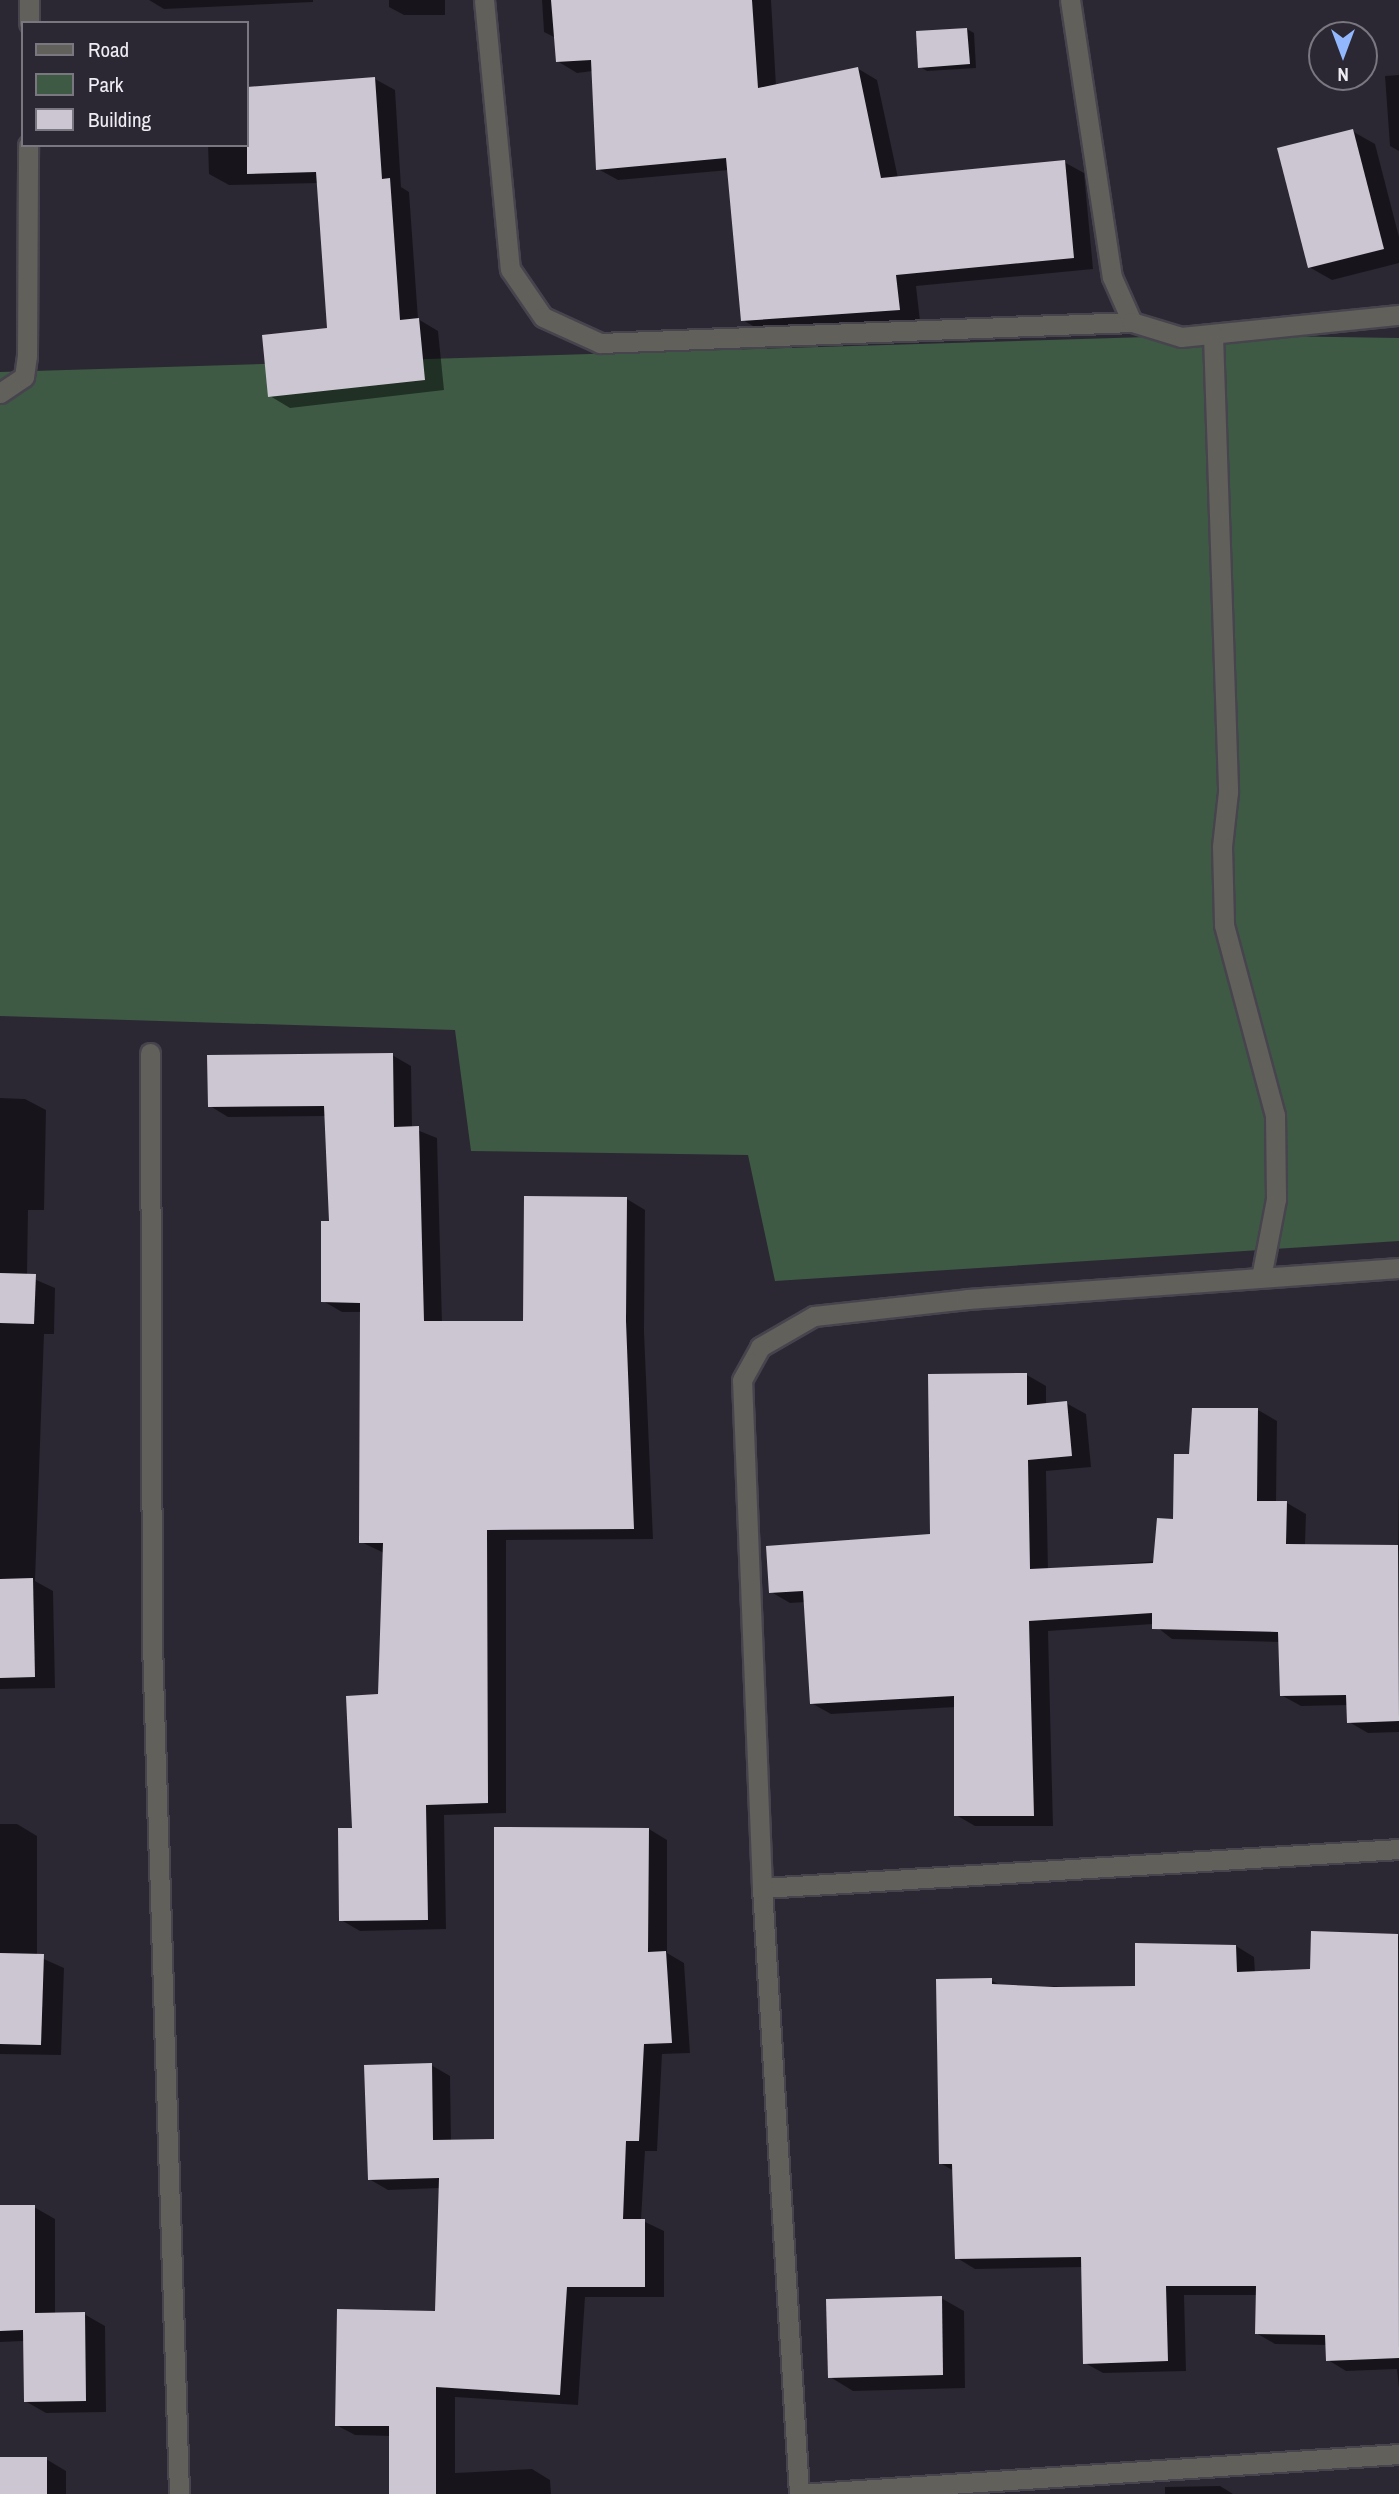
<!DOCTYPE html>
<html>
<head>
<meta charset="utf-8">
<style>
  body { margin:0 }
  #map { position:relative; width:1399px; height:2494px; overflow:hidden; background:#2c2833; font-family:"Archivo Narrow",sans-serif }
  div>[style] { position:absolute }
  .green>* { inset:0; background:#3e5a45 }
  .shadow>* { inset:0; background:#0007 }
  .building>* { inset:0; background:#ccc6d3 }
  .roads { filter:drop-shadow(2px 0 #47444e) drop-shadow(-2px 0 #47444e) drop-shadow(0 2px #47444e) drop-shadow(0 -2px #47444e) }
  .minor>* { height:19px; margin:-9.5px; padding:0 9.5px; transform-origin:9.5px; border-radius:9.5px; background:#62605b }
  span { translate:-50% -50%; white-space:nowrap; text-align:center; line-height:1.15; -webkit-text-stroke:7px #2c2833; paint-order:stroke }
  .legend { position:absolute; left:21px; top:21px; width:228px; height:126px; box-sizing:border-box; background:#2c2833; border:2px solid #7a7780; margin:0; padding:9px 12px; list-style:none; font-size:21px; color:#efedf4 }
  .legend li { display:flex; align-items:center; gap:14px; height:35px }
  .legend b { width:35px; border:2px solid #7a7780 }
  .north { position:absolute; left:1308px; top:21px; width:70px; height:70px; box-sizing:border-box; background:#2c2833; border:2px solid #7a7780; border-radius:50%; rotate:180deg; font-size:19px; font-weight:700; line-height:28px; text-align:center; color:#efedf4 }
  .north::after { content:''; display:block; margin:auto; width:24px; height:32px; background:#92b7fd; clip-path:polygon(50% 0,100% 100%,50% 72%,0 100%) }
</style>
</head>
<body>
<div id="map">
  <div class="green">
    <div style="clip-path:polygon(1213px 335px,1399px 338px,1399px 1241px,775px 1281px,748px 1155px,471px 1151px,455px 1030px,0 1016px,0 372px)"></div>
  </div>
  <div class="shadow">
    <div style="clip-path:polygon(149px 0,313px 0,313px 2px,164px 9px)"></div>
    <div style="clip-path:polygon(389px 0,445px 0,445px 15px,404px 15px,389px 7px)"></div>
    <div style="clip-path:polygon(542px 0,771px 0,776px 86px,857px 68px,877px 80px,898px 178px,1064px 162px,1084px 173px,1093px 269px,916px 286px,920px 321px,763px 332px,743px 320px,729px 170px,618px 180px,598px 169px,593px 71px,577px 73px,557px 61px,556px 38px,544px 32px)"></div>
    <div style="clip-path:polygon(967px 29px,974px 33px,976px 68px,927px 71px,920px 67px)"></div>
    <div style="clip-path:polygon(1399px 75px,1399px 151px,1390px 146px,1385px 76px)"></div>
    <div style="clip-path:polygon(375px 79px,395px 90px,401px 187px,409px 192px,418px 319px,438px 331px,444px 390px,290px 408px,270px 396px,329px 330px,319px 183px,229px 185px,209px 174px,208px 145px,247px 145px,247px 88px)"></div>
    <div style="clip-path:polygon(1352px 131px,1375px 144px,1399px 237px,1399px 263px,1332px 280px,1309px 267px)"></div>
    <div style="clip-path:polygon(392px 1055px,411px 1066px,412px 1128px,437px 1138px,442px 1323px,525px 1323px,627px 1199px,645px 1210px,644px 1332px,653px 1539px,506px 1540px,506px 1813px,444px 1815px,446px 1929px,360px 1931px,341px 1920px,379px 1696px,384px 1553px,361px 1542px,362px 1312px,342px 1312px,323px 1301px,331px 1223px,326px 1116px,228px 1117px,210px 1106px)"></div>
    <div style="clip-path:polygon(0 1098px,25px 1099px,46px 1110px,44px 1210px,28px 1210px,27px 1276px,55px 1288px,54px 1334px,44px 1334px,35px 1581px,53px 1591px,55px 1688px,0 1689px)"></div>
    <div style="clip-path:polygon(1027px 1375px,1046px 1386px,1046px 1405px,1066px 1403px,1086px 1414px,1091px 1467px,1046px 1471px,1048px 1570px,1158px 1561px,1175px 1521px,1190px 1456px,1258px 1410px,1277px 1421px,1276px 1503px,1287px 1503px,1306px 1514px,1305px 1545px,1398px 1546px,1399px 1479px,1399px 1732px,1368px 1733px,1349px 1722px,1349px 1705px,1301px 1706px,1281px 1695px,1280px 1642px,1172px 1639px,1153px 1624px,1048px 1631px,1053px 1826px,975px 1826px,956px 1815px,956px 1707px,831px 1714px,811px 1703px,806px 1602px,790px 1603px,771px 1592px,931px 1536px)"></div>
    <div style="clip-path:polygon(0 1824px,17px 1824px,37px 1836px,37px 1956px,64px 1968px,61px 2055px,0 2054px)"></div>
    <div style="clip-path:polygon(649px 1829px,667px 1840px,667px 1953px,684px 1963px,690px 2053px,662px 2054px,657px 2151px,645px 2151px,641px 2220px,664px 2231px,664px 2297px,585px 2297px,578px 2405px,455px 2397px,455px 2473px,532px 2469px,550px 2480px,551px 2494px,391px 2494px,391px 2436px,355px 2435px,336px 2425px,437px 2313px,440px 2188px,388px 2190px,369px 2179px,431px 2065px,450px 2076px,451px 2141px,496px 2141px)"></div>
    <div style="clip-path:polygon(1399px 1936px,1399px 2388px,1397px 2369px,1346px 2371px,1328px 2360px,1327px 2345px,1275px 2344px,1256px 2333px,1257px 2295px,1184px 2295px,1186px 2371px,1103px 2373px,1085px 2363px,1083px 2267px,975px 2269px,957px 2258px,954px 2171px,940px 2163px,991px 1980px,1001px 1986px,1137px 1987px,1236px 1946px,1254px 1957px,1255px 1973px,1312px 1971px)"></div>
    <div style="clip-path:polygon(0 2207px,34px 2207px,55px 2219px,55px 2314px,84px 2314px,105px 2326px,106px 2412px,46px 2413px,25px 2401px,24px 2341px,0 2342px)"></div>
    <div style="clip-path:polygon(941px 2298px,964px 2311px,965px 2388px,853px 2391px,830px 2377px)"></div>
    <div style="clip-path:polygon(0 2459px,46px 2459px,66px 2471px,66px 2494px,0 2494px)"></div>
    <div style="clip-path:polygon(1220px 2486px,1233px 2494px,1165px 2494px,1165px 2487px)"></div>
  </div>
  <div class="building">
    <div style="clip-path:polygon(551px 0,752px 0,758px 88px,858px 67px,881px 178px,1065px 160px,1074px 258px,896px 275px,900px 310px,741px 321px,726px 158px,596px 170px,591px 60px,556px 62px)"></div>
    <div style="clip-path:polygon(967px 28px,970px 64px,918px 68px,916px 31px)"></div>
    <div style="clip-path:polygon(375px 77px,382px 179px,390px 178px,400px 320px,419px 318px,425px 380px,268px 397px,262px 335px,327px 328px,316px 172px,247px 174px,247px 87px)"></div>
    <div style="clip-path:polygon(1353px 129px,1384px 249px,1308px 268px,1277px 148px)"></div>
    <div style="clip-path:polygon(393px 1053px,394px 1127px,419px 1126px,424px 1321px,523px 1321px,524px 1196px,627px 1197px,626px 1321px,634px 1529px,487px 1530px,488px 1803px,426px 1805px,428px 1920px,339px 1921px,338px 1828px,352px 1828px,346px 1696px,378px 1694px,383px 1543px,359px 1543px,360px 1303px,321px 1302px,321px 1221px,329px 1221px,324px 1106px,208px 1107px,207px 1055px)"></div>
    <div style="clip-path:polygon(0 1273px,36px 1274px,34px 1324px,0 1323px)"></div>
    <div style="clip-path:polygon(1027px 1373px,1027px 1405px,1067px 1401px,1072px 1456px,1028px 1460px,1030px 1569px,1153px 1563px,1157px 1518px,1173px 1519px,1174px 1454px,1189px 1454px,1192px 1408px,1258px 1408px,1257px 1501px,1287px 1501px,1286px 1544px,1398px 1545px,1399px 1721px,1347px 1723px,1346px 1695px,1280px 1696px,1278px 1632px,1152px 1629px,1152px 1613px,1029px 1621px,1034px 1816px,954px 1816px,954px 1696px,810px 1704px,803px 1591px,769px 1593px,766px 1546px,930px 1534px,928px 1374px)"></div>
    <div style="clip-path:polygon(33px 1578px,35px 1677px,0 1678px,0 1579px)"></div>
    <div style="clip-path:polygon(494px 1827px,649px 1828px,648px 1952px,666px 1951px,672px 2043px,644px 2044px,639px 2141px,626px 2141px,623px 2219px,645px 2219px,645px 2287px,567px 2287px,560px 2395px,436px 2387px,436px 2494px,389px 2494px,389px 2426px,335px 2426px,337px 2309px,435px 2311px,439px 2178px,368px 2180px,364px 2065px,432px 2063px,433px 2140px,494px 2139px)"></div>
    <div style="clip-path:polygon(1311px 1931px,1398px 1934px,1399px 2358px,1326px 2361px,1325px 2335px,1255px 2334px,1256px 2286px,1166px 2286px,1168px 2361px,1083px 2364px,1081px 2257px,955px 2259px,952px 2164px,939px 2164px,936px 1979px,992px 1978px,992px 1984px,1054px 1987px,1135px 1986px,1135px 1943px,1236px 1945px,1237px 1972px,1310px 1969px)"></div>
    <div style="clip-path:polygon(0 1953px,44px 1954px,41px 2045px,0 2044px)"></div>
    <div style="clip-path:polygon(0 2205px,35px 2205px,35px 2313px,85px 2312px,86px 2401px,24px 2402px,23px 2330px,0 2331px)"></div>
    <div style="clip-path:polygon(942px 2296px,943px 2375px,828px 2378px,826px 2299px)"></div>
    <div style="clip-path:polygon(0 2457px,47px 2457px,47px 2494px,0 2494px)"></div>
  </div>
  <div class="roads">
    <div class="minor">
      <div style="left:484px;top:0;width:270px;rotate:84.5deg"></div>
      <div style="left:510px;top:269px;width:58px;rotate:55.5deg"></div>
      <div style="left:543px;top:317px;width:63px;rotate:24.5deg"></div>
      <div style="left:600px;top:343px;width:532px;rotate:-2.26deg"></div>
      <div style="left:1070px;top:0;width:280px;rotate:81.4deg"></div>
      <div style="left:1112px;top:277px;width:49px;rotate:66deg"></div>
      <div style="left:1132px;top:322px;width:51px;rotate:17deg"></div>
      <div style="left:1181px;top:337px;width:219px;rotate:-5.8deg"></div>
      <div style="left:29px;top:23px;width:23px;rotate:-90deg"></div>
      <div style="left:1213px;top:335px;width:457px;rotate:88.1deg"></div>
      <div style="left:1228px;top:792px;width:54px;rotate:96.3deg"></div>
      <div style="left:1222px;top:846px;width:79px;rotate:88.5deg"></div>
      <div style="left:1224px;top:925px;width:197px;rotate:75deg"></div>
      <div style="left:1275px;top:1115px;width:84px;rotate:89.3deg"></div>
      <div style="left:1276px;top:1199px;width:80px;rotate:100.8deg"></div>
      <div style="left:0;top:393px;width:29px;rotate:-34deg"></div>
      <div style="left:24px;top:377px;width:21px;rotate:-82deg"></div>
      <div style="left:27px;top:356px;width:211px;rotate:-89.7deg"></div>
      <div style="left:150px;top:1053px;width:590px;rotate:89.81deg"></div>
      <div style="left:152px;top:1643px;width:851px;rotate:88.18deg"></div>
      <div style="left:762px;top:1888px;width:638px;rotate:-3.5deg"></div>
      <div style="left:799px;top:2493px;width:606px;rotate:-93.5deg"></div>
      <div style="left:762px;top:1888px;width:508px;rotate:-92.25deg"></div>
      <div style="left:742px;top:1380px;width:38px;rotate:-61deg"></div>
      <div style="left:760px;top:1347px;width:62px;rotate:-29.9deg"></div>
      <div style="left:814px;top:1316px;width:154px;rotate:-6.3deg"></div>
      <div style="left:967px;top:1299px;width:433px;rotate:-4.1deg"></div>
      <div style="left:800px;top:2494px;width:600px;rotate:-3.82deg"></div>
    </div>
  </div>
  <ul class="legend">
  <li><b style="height:9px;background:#62605b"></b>Road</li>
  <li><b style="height:19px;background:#3e5a45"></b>Park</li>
  <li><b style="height:19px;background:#ccc6d3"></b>Building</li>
  </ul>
  <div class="north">N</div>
</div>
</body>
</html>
